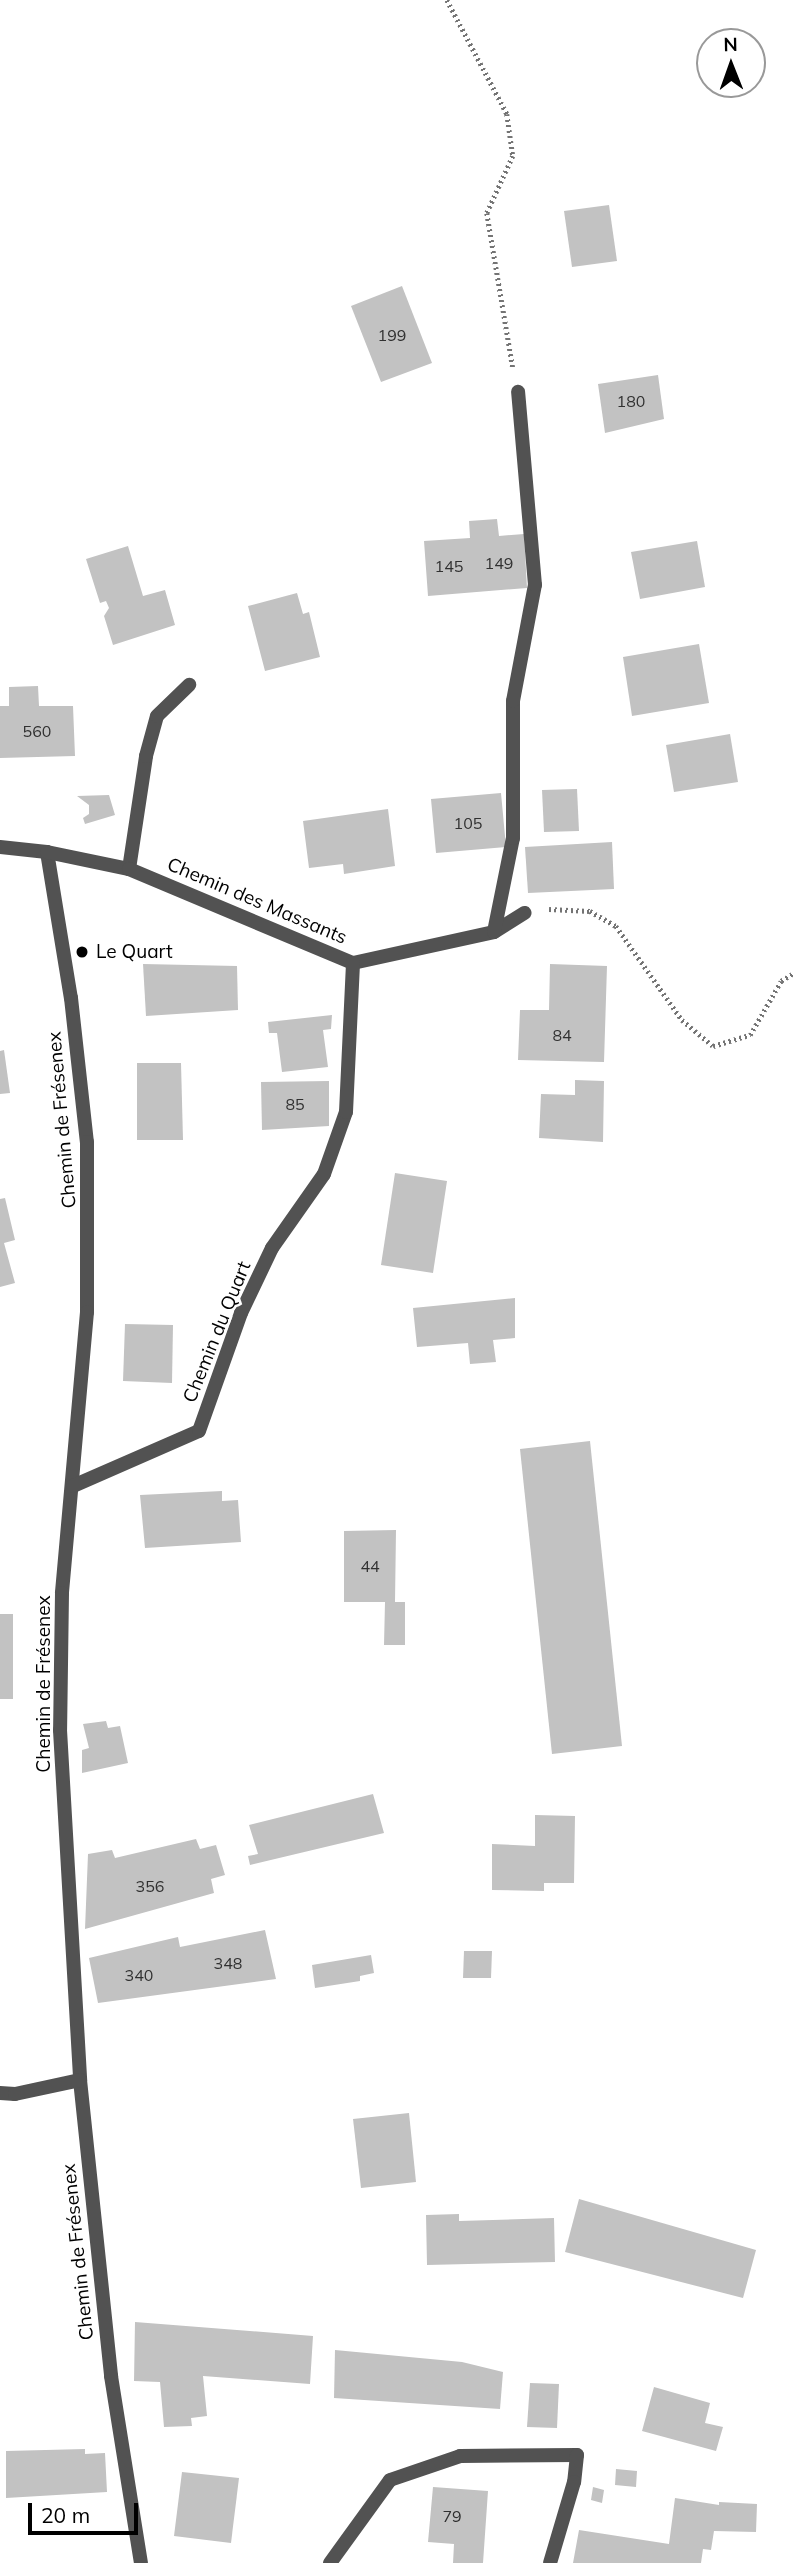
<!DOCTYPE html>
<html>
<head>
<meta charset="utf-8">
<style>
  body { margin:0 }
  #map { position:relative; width:794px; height:2563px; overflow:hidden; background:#fff; font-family:Mulish,sans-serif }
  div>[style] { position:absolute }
  .building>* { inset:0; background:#c2c2c2 }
  .path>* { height:4.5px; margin-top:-2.25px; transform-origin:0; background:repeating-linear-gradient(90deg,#747474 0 2px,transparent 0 5.5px) }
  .lane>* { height:14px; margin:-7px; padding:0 7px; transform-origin:7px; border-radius:7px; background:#525252 }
  .street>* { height:14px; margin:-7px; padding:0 7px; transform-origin:7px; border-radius:7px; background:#525252 }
  .dots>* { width:19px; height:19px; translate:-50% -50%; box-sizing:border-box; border:4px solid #fff; border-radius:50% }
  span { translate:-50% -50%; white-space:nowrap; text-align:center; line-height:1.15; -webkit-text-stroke:5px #fff; paint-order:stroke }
  .number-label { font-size:16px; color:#303030 }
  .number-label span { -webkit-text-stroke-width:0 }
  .street-label { font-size:19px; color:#000 }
  .poi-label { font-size:19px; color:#000 }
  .left { translate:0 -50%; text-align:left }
  .north { position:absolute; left:696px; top:28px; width:70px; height:70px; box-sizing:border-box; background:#fff; border:2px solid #999; border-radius:50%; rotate:359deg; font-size:19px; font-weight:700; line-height:28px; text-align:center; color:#000 }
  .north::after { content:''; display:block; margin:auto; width:24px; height:32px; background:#000; clip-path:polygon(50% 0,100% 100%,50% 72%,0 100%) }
  .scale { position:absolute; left:28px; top:2503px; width:110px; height:32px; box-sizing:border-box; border:4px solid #000; border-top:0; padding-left:9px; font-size:21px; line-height:24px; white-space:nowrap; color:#000; -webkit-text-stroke:5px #fff; paint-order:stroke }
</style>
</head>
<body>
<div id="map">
  <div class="building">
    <div style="clip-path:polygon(609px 205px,617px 261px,572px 267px,564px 211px)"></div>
    <div style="clip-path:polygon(402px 286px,432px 363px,381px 382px,351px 306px)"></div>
    <div style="clip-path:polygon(658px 375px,664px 419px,605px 433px,598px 384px)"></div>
    <div style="clip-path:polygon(497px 519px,499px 536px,524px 534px,527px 588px,428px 596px,424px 541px,470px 538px,469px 521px)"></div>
    <div style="clip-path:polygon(697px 541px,705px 587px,640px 599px,631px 552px)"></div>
    <div style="clip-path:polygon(128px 546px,143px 596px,165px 590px,175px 625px,113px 645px,104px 616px,109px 608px,106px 601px,100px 603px,86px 559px)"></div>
    <div style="clip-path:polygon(297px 593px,303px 614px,309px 612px,320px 657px,265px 671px,248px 606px)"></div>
    <div style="clip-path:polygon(699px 644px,709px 703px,632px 716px,623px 657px)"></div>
    <div style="clip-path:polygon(38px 686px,39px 706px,73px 706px,75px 756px,0 758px,0 706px,9px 706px,9px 687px)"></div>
    <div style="clip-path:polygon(730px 734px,738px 782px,674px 792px,666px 745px)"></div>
    <div style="clip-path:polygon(577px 789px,579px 831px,544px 832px,542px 790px)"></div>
    <div style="clip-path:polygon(501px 793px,506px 847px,436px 853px,431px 799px)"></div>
    <div style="clip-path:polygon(109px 795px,115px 815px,85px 824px,83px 818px,89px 814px,89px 805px,77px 796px)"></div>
    <div style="clip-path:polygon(388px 809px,395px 866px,344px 874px,343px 864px,309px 868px,303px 821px)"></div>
    <div style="clip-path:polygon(612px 842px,614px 889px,528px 893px,525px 847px)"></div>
    <div style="clip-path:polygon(143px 964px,237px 966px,238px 1010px,146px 1016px)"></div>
    <div style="clip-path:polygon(550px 964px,607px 966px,604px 1062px,518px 1060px,520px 1010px,549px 1010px)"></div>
    <div style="clip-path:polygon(332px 1015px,331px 1029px,323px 1030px,328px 1067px,282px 1072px,277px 1033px,269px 1033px,268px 1022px)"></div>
    <div style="clip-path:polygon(4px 1050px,10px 1093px,0 1094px,0 1051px)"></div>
    <div style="clip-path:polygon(137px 1063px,181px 1063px,183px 1140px,137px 1140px)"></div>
    <div style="clip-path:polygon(575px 1080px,604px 1081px,603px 1142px,539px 1138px,541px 1094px,575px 1095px)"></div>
    <div style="clip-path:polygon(329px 1081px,329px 1126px,262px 1130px,261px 1082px)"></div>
    <div style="clip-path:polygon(395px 1173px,447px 1181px,433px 1273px,381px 1265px)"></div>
    <div style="clip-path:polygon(5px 1198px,15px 1240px,4px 1243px,15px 1283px,0 1287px,0 1199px)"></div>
    <div style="clip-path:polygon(515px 1298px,515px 1338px,493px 1340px,496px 1362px,470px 1364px,468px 1343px,417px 1347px,413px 1308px)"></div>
    <div style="clip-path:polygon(125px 1324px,173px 1325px,172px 1383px,123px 1381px)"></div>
    <div style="clip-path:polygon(590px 1441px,622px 1746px,552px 1754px,520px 1449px)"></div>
    <div style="clip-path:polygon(222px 1491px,222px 1501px,238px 1500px,241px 1542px,145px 1548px,140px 1495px)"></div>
    <div style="clip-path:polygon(396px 1530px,395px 1602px,405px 1602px,405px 1645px,384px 1645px,385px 1602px,344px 1602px,344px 1531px)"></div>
    <div style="clip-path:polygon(0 1614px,13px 1614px,13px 1699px,0 1699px)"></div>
    <div style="clip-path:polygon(106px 1721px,108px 1728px,120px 1726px,128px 1763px,82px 1773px,82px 1750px,89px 1748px,83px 1724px)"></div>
    <div style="clip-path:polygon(373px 1794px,384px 1833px,250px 1865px,248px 1856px,258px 1854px,249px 1825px)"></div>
    <div style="clip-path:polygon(535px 1815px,575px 1816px,574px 1883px,544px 1883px,544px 1891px,492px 1890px,492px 1844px,535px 1846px)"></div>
    <div style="clip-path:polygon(196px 1839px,200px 1849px,216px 1845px,225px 1875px,211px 1879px,214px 1893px,85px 1929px,88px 1854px,112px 1850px,115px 1858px)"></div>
    <div style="clip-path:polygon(265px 1930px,276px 1979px,98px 2003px,89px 1958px,178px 1937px,180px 1947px)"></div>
    <div style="clip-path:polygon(464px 1951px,492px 1951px,491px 1978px,463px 1978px)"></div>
    <div style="clip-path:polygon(371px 1955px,374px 1973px,360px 1976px,360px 1981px,315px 1988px,312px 1965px)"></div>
    <div style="clip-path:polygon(409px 2113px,416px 2182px,361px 2188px,353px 2119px)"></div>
    <div style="clip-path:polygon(579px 2199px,756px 2250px,743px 2298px,565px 2252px)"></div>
    <div style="clip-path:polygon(459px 2214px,459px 2221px,554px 2218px,555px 2262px,427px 2265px,426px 2215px)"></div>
    <div style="clip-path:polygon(135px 2322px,313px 2336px,310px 2384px,203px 2376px,207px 2416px,191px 2418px,192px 2426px,164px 2427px,160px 2382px,134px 2381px)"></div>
    <div style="clip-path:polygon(335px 2350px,462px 2362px,503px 2372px,500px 2409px,334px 2398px)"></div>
    <div style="clip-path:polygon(530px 2383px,559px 2384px,557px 2428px,527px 2427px)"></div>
    <div style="clip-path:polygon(654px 2387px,710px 2403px,705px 2423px,723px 2427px,716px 2451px,642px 2431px)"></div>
    <div style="clip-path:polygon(85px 2449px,85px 2454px,105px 2453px,107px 2492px,6px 2498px,6px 2451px)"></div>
    <div style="clip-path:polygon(616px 2469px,637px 2471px,636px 2487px,615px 2485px)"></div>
    <div style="clip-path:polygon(182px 2472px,239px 2478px,231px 2543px,174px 2536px)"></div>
    <div style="clip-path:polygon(433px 2487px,488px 2491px,483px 2563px,453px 2563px,454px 2544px,428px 2542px)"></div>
    <div style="clip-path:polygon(593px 2487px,604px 2490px,602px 2503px,591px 2500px)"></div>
    <div style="clip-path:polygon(675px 2498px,719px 2505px,719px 2502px,757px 2504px,756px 2532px,714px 2531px,711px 2550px,703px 2549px,701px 2563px,573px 2563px,579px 2530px,669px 2544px)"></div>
  </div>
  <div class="path">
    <div style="left:447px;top:0;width:129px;rotate:62.2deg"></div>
    <div style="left:507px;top:114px;width:42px;rotate:81.9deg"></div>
    <div style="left:513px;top:156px;width:63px;rotate:114.5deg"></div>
    <div style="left:487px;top:213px;width:157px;rotate:80.5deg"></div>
    <div style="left:549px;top:909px;width:41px;rotate:2.8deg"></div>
    <div style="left:590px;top:911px;width:30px;rotate:30deg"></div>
    <div style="left:616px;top:926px;width:115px;rotate:54.9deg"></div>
    <div style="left:682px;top:1020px;width:40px;rotate:40deg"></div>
    <div style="left:713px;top:1046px;width:39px;rotate:-17deg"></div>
    <div style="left:750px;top:1035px;width:62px;rotate:-60.1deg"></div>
    <div style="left:781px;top:981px;width:15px;rotate:-32deg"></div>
  </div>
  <div class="lane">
    <div style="left:129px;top:869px;width:114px;rotate:-81.4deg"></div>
    <div style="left:146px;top:756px;width:41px;rotate:-74.6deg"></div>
    <div style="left:157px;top:716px;width:45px;rotate:-44.1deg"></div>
  </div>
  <div class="street">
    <div style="left:0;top:847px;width:47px;rotate:6.1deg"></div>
    <div style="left:47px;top:852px;width:148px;rotate:80.7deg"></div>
    <div style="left:71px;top:998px;width:145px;rotate:83.7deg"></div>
    <div style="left:87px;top:1142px;width:170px;rotate:90deg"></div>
    <div style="left:87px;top:1312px;width:282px;rotate:95.1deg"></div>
    <div style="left:62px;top:1593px;width:137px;rotate:90.8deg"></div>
    <div style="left:60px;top:1730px;width:351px;rotate:86.7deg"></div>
    <div style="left:80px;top:2080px;width:298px;rotate:84deg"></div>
    <div style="left:111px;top:2376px;width:189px;rotate:80.9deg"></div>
    <div style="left:47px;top:852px;width:84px;rotate:11.7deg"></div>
    <div style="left:129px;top:869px;width:243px;rotate:22.8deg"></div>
    <div style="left:353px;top:963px;width:144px;rotate:-12.4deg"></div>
    <div style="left:494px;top:932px;width:36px;rotate:-32deg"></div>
    <div style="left:494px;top:932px;width:96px;rotate:-78.6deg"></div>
    <div style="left:513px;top:838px;width:137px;rotate:-90deg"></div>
    <div style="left:513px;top:701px;width:118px;rotate:-79.3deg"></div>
    <div style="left:535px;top:585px;width:194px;rotate:-95deg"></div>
    <div style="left:73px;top:1486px;width:137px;rotate:-23.6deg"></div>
    <div style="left:199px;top:1431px;width:125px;rotate:-70.4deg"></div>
    <div style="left:241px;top:1313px;width:72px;rotate:-64.5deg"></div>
    <div style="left:272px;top:1248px;width:90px;rotate:-54.9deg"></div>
    <div style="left:324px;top:1174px;width:66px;rotate:-70.5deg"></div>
    <div style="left:346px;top:1112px;width:149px;rotate:-87.3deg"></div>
    <div style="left:0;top:2093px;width:15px;rotate:4deg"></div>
    <div style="left:15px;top:2094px;width:66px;rotate:-12.2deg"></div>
    <div style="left:330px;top:2563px;width:102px;rotate:-54.1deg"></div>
    <div style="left:390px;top:2480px;width:74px;rotate:-18.9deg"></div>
    <div style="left:460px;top:2456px;width:117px;rotate:-0.5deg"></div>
    <div style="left:577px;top:2455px;width:27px;rotate:96deg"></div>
    <div style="left:574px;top:2482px;width:84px;rotate:106.5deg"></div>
  </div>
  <div class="dots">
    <div style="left:82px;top:952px;background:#000"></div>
  </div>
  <div class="number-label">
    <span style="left:392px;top:335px">199</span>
    <span style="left:631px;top:401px">180</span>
    <span style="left:499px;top:563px">149</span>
    <span style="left:449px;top:566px">145</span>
    <span style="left:37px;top:731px">560</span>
    <span style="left:468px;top:823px">105</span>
    <span style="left:562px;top:1035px">84</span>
    <span style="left:295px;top:1104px">85</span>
    <span style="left:370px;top:1566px">44</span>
    <span style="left:150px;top:1886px">356</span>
    <span style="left:228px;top:1963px">348</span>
    <span style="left:139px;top:1975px">340</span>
    <span style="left:452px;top:2516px">79</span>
  </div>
  <div class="street-label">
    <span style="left:257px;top:901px;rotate:23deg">Chemin des Massants</span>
    <span style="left:62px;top:1120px;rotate:-95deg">Chemin de Frésenex</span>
    <span style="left:217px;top:1332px;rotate:-68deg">Chemin du Quart</span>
    <span style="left:44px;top:1684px;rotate:-90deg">Chemin de Frésenex</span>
    <span style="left:78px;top:2252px;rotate:-96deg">Chemin de Frésenex</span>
  </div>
  <div class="poi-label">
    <span class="left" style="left:96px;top:952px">Le Quart</span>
  </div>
  <div class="north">N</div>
  <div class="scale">20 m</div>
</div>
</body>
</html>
